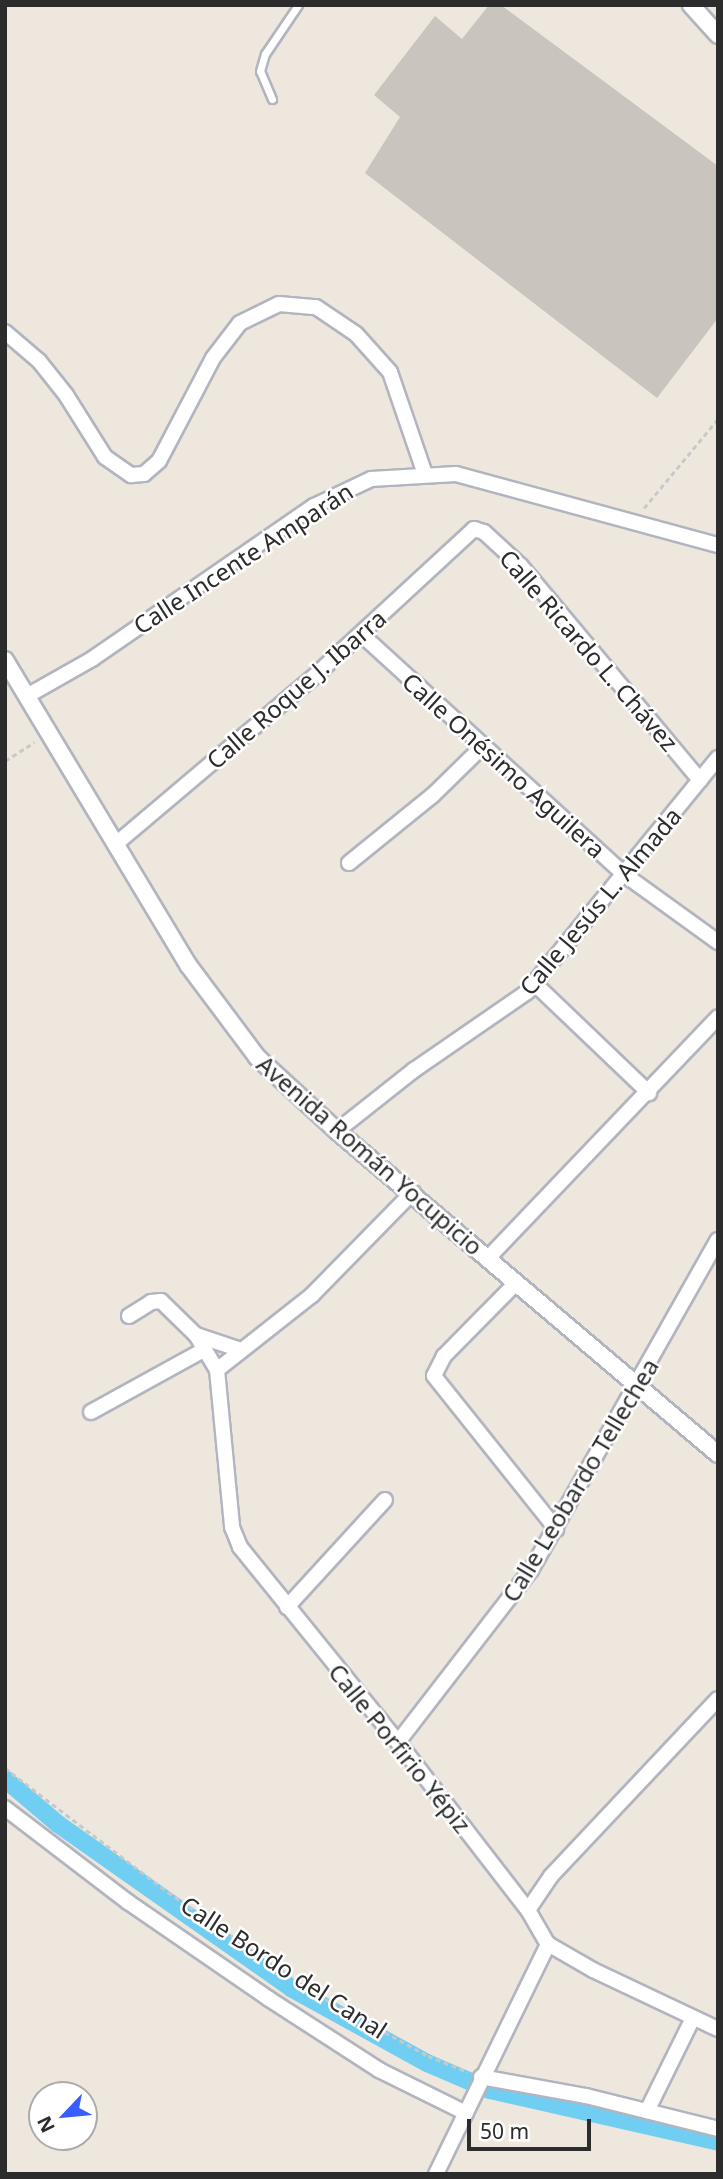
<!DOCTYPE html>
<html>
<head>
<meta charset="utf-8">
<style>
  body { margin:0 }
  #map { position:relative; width:723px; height:2179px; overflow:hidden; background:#eee7de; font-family:"Noto Sans",sans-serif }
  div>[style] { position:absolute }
  .canal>* { height:18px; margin:-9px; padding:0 9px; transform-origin:9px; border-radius:9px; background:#6fcef1 }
  .building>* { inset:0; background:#c9c4bd }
  .path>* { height:2.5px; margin-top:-1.25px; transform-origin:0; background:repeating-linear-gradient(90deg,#c8c8c8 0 5px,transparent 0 8.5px) }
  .roads { filter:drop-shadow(2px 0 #b2b4bf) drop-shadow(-2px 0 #b2b4bf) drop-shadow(0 2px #b2b4bf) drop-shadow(0 -2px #b2b4bf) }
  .service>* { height:7px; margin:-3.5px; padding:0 3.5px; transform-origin:3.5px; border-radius:3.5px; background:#fff }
  .minor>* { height:14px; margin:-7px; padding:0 7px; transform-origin:7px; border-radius:7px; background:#fff }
  .tertiary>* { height:16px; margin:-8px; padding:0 8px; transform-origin:8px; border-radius:8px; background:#fff }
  span { translate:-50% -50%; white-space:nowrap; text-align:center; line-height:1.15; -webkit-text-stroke:5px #fff; paint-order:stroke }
  .street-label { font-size:24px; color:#2c2c2c }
  .frame { position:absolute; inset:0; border:7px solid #2c2c2c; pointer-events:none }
  .north { position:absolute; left:28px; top:2081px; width:70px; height:70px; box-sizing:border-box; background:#fff; border:2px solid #ababab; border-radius:50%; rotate:244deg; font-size:19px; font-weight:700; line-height:28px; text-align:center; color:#2c2c2c }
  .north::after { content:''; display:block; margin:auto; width:24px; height:32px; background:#3a5dfe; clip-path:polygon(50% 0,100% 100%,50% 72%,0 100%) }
  .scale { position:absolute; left:467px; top:2119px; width:124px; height:32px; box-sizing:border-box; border:4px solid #2c2c2c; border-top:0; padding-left:9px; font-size:21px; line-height:24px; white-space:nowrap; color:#2c2c2c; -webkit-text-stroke:5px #fff; paint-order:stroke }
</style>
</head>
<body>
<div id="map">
  <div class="canal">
    <div style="left:5px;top:1779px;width:70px;rotate:40.3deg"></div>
    <div style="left:58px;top:1824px;width:285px;rotate:35.1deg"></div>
    <div style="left:291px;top:1988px;width:155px;rotate:28.9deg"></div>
    <div style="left:427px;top:2063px;width:69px;rotate:23.2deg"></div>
    <div style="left:490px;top:2090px;width:234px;rotate:12.8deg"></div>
  </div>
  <div class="building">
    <div style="clip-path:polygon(489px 5px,501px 5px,718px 166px,718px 318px,657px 398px,365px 173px,400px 117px,374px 95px,435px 16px,462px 39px)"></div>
  </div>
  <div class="path">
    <div style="left:644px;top:508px;width:116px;rotate:-50.3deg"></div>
    <div style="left:5px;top:761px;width:35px;rotate:-33deg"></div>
    <div style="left:5px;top:1768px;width:205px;rotate:37.3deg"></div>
    <div style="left:168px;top:1892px;width:182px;rotate:34.5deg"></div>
    <div style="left:318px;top:1995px;width:126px;rotate:29deg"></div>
    <div style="left:428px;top:2056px;width:43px;rotate:21.8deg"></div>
  </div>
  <div class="roads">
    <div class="service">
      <div style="left:272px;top:99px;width:30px;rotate:-113deg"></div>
      <div style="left:260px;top:71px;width:18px;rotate:-74deg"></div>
      <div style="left:265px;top:54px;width:59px;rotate:-56deg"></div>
    </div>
    <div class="minor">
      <div style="left:5px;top:332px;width:45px;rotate:40.5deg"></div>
      <div style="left:39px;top:361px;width:43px;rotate:51.5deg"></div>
      <div style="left:66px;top:395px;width:73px;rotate:57.8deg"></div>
      <div style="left:105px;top:457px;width:32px;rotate:35deg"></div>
      <div style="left:131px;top:475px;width:13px;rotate:-4deg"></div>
      <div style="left:144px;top:474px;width:20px;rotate:-41deg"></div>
      <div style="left:159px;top:461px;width:116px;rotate:-62.3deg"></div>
      <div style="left:213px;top:358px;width:44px;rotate:-52.4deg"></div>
      <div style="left:240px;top:323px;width:43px;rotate:-26deg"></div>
      <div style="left:279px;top:304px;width:37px;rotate:5deg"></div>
      <div style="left:316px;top:307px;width:48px;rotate:34deg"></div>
      <div style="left:356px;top:334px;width:51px;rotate:48.2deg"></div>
      <div style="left:390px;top:372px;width:108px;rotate:71.1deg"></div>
      <div style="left:361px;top:634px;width:357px;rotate:42.4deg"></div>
      <div style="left:625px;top:875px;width:115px;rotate:35.8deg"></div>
      <div style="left:27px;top:696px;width:75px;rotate:-29.6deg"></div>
      <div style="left:92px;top:659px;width:270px;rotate:-34.6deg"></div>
      <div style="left:314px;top:506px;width:63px;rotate:-25.3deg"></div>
      <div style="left:371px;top:479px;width:85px;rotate:-3.4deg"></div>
      <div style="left:456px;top:474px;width:271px;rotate:15.2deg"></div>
      <div style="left:117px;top:843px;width:265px;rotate:-40.2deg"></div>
      <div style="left:319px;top:672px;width:211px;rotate:-42.7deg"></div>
      <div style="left:474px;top:529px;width:10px;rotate:17deg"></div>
      <div style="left:484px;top:532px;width:50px;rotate:42.6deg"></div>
      <div style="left:521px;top:566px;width:279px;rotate:50.1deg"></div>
      <div style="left:349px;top:863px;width:108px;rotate:-39deg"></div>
      <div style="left:433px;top:795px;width:69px;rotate:-44.4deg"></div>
      <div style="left:535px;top:984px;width:158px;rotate:43.7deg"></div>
      <div style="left:337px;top:1131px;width:98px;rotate:-38.4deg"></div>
      <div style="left:414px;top:1070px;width:137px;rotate:-34.6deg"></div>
      <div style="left:527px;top:992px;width:302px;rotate:-50.8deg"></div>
      <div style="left:488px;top:1258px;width:333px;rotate:-46.3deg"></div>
      <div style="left:516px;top:1283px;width:103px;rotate:134.6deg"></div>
      <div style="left:444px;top:1356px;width:22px;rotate:117deg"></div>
      <div style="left:434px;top:1376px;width:196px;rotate:51.4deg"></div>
      <div style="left:129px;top:1316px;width:26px;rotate:-32deg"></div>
      <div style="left:151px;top:1302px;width:10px;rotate:-6deg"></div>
      <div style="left:161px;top:1301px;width:49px;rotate:44.2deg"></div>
      <div style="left:196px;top:1335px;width:41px;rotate:59deg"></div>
      <div style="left:217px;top:1370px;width:158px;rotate:84.5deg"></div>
      <div style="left:232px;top:1527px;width:22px;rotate:68deg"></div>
      <div style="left:240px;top:1547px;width:251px;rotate:51deg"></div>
      <div style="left:398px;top:1742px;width:212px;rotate:52.3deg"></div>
      <div style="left:528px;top:1910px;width:39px;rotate:60deg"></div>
      <div style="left:548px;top:1944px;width:52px;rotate:30deg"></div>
      <div style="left:593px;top:1970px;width:138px;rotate:25.3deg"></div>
      <div style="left:196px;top:1335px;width:47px;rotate:18.4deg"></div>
      <div style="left:217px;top:1370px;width:121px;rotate:-38.3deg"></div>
      <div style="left:312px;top:1295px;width:144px;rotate:-45.6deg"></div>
      <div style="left:91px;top:1412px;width:129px;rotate:-28.8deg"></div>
      <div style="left:287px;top:1607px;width:145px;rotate:-47.5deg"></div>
      <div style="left:398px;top:1742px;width:217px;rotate:-52.3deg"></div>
      <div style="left:531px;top:1570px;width:379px;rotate:-60.5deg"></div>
      <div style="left:5px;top:1808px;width:155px;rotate:37.4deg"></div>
      <div style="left:128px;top:1902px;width:171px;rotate:34.5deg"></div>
      <div style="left:269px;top:1999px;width:131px;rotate:32.8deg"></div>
      <div style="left:379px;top:2070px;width:97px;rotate:26.3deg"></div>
      <div style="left:528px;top:1910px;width:41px;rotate:-55.9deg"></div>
      <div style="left:551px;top:1876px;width:243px;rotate:-46.7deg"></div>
      <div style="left:481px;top:2077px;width:107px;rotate:10.3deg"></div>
      <div style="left:586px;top:2096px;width:136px;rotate:14deg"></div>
      <div style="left:647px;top:2111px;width:104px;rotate:-63.7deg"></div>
      <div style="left:436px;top:2174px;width:256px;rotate:-64deg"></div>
    </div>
    <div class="tertiary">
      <div style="left:691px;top:5px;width:40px;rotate:48deg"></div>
      <div style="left:5px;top:660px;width:357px;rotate:59deg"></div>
      <div style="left:189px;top:966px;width:114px;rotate:53.2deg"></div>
      <div style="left:257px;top:1057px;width:109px;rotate:42.8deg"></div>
      <div style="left:337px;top:1131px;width:499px;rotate:40.3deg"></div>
    </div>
  </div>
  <div class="street-label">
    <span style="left:243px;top:558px;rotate:-33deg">Calle Incente Amparán</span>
    <span style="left:589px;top:650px;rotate:49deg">Calle Ricardo L. Chávez</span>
    <span style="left:296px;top:689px;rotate:-41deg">Calle Roque J. Ibarra</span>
    <span style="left:504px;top:765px;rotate:42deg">Calle Onésimo Aguilera</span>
    <span style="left:600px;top:901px;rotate:-50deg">Calle Jesús L. Almada</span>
    <span style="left:370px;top:1155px;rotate:41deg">Avenida Román Yocupicio</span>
    <span style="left:580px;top:1480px;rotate:-59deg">Calle Leobardo Tellechea</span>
    <span style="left:400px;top:1748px;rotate:51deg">Calle Porfirio Yépiz</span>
    <span style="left:284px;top:1967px;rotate:33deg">Calle Bordo del Canal</span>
  </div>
  <div class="frame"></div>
  <div class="north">N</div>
  <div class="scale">50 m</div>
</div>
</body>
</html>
